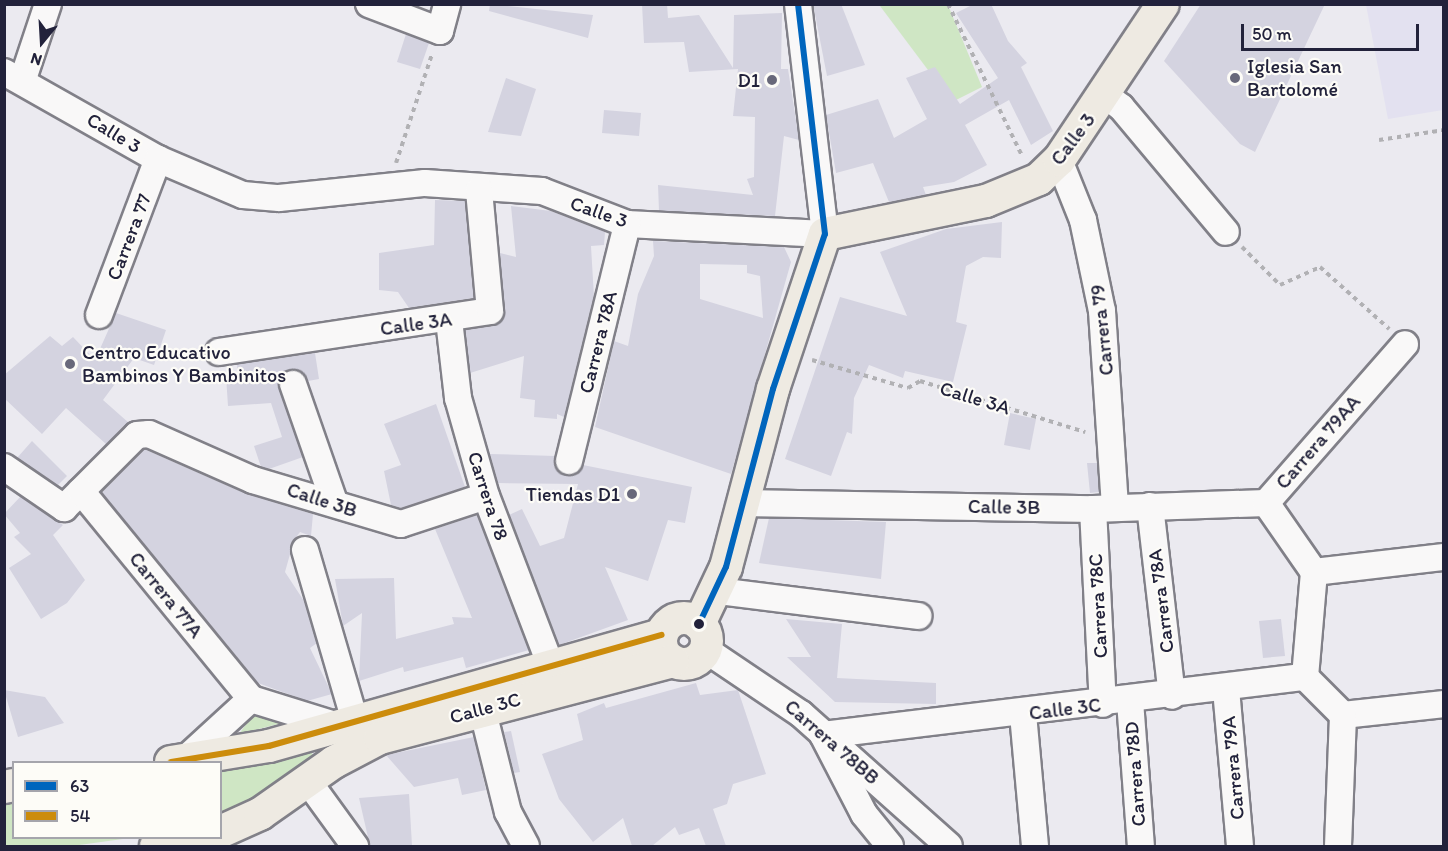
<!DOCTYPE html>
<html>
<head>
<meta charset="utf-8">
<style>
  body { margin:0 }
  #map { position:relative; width:1448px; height:851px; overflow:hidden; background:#ebeaf0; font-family:Itim,sans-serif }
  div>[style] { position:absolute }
  .built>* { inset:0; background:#e3e1f0 }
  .green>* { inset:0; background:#cfe6c4 }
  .building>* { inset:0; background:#d4d3e0 }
  .path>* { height:4px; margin-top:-2px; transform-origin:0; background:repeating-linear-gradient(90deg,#b1b1b4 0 4.5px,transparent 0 9px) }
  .roads { filter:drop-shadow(2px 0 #818088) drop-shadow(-2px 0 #818088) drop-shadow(0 2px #818088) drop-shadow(0 -2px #818088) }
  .minor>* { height:26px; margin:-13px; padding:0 13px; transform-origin:13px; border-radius:13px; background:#f9f8f8 }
  .major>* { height:32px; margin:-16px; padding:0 16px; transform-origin:16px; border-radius:16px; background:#eeeae2 }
  .major>.ring { margin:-16px; padding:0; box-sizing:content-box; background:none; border:32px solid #eeeae2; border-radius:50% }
  .bus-1>* { height:6px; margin:-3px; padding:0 3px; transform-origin:3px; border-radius:3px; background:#0065bd }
  .bus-2>* { height:6px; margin:-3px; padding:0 3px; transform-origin:3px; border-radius:3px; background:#cc8c0c }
  .dots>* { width:16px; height:16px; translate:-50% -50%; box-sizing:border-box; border:3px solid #fdfcf7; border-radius:50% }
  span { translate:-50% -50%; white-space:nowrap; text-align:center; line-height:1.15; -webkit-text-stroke:4.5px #fdfcf7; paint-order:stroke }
  .poi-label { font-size:20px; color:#22223b }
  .left { translate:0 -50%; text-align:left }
  .right { translate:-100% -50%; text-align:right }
  .street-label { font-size:20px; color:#22223b }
  .frame { position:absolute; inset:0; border:6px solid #22223b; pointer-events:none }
  .legend { position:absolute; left:12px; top:761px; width:210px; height:78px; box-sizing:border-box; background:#fdfcf7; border:2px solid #a5a5ac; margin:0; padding:8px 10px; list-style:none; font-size:18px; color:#22223b }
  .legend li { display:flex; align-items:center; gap:12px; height:30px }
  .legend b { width:30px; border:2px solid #a5a5ac }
  .north { position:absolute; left:12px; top:12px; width:60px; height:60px; -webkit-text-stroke:4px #fdfcf7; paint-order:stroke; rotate:198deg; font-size:16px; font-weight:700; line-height:24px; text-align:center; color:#22223b }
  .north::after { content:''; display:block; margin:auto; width:21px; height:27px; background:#22223b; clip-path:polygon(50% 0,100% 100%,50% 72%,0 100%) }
  .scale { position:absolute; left:1241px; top:24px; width:178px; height:27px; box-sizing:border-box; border:3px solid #22223b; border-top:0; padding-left:8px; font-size:18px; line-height:21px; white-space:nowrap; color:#22223b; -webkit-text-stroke:4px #fdfcf7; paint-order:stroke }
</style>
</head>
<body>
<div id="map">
  <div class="built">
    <div style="clip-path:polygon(1366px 5px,1443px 5px,1443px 110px,1388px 119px)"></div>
  </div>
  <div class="green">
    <div style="clip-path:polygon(948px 5px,982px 87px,952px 102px,880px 6px)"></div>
    <div style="clip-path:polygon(257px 709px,282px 723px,239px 734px)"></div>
    <div style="clip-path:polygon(309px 745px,315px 761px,267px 798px,221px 817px,220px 762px)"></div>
    <div style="clip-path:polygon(13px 797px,14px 838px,130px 838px,72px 846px,5px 846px,5px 798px)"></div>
  </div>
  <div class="building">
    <div style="clip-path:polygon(490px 4px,593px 15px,588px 38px,489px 11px)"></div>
    <div style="clip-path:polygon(642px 4px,667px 4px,668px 18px,699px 15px,733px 68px,734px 15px,782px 13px,781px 69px,788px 69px,799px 140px,784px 136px,775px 216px,659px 211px,658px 185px,753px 195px,747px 179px,754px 177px,755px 117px,733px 116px,738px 69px,689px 72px,684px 42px,644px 43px)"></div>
    <div style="clip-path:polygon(813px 4px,841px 4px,865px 65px,827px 76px)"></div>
    <div style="clip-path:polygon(974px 4px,991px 4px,1008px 41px,1027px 63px,1021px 67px,1053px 131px,1031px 145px,1009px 100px,965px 125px,987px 165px,954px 182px,923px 187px,926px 195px,889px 202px,873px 163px,836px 173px,826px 115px,878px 99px,894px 138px,927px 119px,906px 78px,935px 67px,960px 104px,998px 78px,956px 13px)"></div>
    <div style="clip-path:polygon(1201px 4px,1325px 4px,1255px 152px,1240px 144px,1164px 61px)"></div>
    <div style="clip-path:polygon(406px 34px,429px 43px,420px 69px,397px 62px)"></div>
    <div style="clip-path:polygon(506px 78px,536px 89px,521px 136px,488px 132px)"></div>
    <div style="clip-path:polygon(604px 110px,641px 113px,639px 136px,602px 133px)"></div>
    <div style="clip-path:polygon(435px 200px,465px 201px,474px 298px,409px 308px,398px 292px,379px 290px,379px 253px,434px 245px)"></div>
    <div style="clip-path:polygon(511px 206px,551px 211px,605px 232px,604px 245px,591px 246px,594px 297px,564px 417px,557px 414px,557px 419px,534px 417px,535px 400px,520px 398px,524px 356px,470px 373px,465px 330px,493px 326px,504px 316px,500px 253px,516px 257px)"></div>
    <div style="clip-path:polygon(1002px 222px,1001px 258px,983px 257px,966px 266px,956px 322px,967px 325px,953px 382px,905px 371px,903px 378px,869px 365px,854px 398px,852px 434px,847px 432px,831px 476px,785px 459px,840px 297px,907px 316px,880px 252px,946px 229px)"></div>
    <div style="clip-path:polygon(evenodd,653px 241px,784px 247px,791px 262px,731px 474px,595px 427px,614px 341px,628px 346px,638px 294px,654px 256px,653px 241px,700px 264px,747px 265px,747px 273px,760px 276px,763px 318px,700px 299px,700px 264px)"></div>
    <div style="clip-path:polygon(116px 313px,166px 330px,154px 365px,134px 358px,103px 400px,129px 423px,106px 444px,66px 408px,42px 434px,4px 398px,4px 375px,50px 336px,62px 346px,73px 337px,95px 360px)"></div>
    <div style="clip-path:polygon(315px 353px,319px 379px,308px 381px,302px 372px,289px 370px,278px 382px,303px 457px,269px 469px,261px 467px,254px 446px,282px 437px,271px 403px,228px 406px,226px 376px,238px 375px,237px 364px)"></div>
    <div style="clip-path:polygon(436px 404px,465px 487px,401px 508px,391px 505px,384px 471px,401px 465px,384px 424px)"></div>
    <div style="clip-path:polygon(1010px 413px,1036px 419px,1030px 450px,1004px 445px)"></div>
    <div style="clip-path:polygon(32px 441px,67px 476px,58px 485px,17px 458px)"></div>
    <div style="clip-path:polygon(144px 449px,247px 494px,313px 514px,311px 536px,300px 532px,294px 540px,285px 572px,304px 601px,317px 643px,310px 648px,332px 694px,307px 701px,258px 683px,101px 492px)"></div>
    <div style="clip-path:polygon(490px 454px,555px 456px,555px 466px,566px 476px,583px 465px,692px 487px,685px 523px,668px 520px,648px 581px,605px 567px,628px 620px,559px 645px,509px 515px,522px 509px,540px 546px,564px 538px,578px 484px,498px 483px)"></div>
    <div style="clip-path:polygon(1087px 463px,1097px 463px,1099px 492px,1090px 493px)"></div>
    <div style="clip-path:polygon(21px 496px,63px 525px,53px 535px,85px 580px,67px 603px,41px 619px,9px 568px,31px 554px,14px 537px,20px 533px,4px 514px)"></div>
    <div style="clip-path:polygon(477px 515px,529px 650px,466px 668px,463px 657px,404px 672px,403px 667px,359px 681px,362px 613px,343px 626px,335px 579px,394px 578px,396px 639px,454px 624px,452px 617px,472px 618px,435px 529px)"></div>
    <div style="clip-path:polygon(769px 518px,886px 522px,881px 579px,759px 563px)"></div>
    <div style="clip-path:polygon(786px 619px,842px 624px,837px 678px,936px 683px,936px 704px,835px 702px,787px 657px,811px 657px)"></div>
    <div style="clip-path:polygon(1281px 619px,1285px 656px,1263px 658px,1259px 621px)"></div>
    <div style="clip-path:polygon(696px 683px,700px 695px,738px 690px,766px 774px,733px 784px,727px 804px,713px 809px,726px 846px,706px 846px,699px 828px,679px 835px,675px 827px,652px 846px,632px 846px,623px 818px,593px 842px,559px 799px,542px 754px,583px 740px,577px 714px,604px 703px,606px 708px)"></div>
    <div style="clip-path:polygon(4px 690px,45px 697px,64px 723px,18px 737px)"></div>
    <div style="clip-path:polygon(511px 731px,520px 772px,514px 773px,504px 732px)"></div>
    <div style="clip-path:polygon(474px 737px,486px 790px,462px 795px,458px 778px,414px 787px,386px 755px)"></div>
    <div style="clip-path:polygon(409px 794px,412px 846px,370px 846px,359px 798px)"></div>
  </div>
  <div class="path">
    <div style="left:948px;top:4px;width:169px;rotate:64deg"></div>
    <div style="left:1379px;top:140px;width:66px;rotate:-8.7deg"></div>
    <div style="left:396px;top:163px;width:115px;rotate:-71.7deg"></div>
    <div style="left:1242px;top:247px;width:54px;rotate:45deg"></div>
    <div style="left:1280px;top:285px;width:44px;rotate:-24.2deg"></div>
    <div style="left:1320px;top:267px;width:93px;rotate:41.9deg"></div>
    <div style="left:812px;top:360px;width:100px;rotate:16.3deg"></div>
    <div style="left:908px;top:388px;width:14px;rotate:-30deg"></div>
    <div style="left:920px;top:381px;width:173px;rotate:17.2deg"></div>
  </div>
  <div class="roads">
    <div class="minor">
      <div style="left:369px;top:4px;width:76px;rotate:20.8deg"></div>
      <div style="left:440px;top:31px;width:28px;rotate:-75deg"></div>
      <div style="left:4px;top:72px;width:177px;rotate:29.5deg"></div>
      <div style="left:158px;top:159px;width:92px;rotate:23deg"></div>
      <div style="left:243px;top:195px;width:36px;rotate:5deg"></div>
      <div style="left:279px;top:198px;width:147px;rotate:-5.9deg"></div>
      <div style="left:425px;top:183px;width:117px;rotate:3.9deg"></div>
      <div style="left:542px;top:191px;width:91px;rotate:21.2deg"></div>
      <div style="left:627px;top:224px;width:198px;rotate:2.9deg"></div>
      <div style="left:825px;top:234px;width:232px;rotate:-96.7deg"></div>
      <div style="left:23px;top:79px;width:79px;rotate:-71.6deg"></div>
      <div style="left:1105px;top:95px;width:20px;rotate:37deg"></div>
      <div style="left:1121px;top:107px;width:163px;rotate:50deg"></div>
      <div style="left:1059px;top:160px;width:65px;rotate:68.2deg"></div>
      <div style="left:1083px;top:220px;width:93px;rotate:78.2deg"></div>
      <div style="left:1102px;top:311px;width:195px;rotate:86.2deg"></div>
      <div style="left:99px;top:315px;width:167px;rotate:-69.3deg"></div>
      <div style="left:449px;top:320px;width:79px;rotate:83.4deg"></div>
      <div style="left:458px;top:398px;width:102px;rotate:74.1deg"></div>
      <div style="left:486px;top:496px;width:182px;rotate:69.1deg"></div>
      <div style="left:219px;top:352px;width:274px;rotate:-8.6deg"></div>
      <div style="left:490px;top:311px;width:122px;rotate:-95.2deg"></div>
      <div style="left:293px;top:384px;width:125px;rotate:70.8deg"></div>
      <div style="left:569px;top:461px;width:244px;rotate:-76.2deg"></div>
      <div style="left:4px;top:467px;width:73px;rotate:34.3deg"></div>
      <div style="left:64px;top:508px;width:103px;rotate:-45deg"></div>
      <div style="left:137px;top:435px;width:12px;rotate:-5deg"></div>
      <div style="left:149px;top:434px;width:114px;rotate:23.9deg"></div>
      <div style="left:253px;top:480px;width:154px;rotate:16.6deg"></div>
      <div style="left:401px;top:524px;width:89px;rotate:-18.2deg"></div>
      <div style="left:81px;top:491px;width:269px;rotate:50.7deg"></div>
      <div style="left:251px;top:699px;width:91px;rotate:17.2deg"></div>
      <div style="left:742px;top:503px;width:351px;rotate:1deg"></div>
      <div style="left:1093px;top:509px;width:173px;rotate:-2deg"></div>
      <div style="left:1150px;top:506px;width:191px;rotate:83.4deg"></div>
      <div style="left:1093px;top:509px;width:195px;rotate:87.1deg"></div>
      <div style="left:305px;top:550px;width:178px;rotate:73.7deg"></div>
      <div style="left:1314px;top:572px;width:131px;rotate:-6.6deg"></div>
      <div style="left:718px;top:591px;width:202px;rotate:7.1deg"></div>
      <div style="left:706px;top:650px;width:115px;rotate:34deg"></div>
      <div style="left:801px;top:714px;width:198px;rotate:41.7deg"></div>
      <div style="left:1226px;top:689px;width:158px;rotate:84.9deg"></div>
      <div style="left:1130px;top:701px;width:145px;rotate:85.7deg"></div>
      <div style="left:482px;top:708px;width:107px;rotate:76deg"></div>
      <div style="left:508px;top:812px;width:38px;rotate:62deg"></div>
      <div style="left:1023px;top:714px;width:133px;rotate:84.8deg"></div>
      <div style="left:1343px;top:715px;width:102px;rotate:-6.2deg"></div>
      <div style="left:183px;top:761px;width:92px;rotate:-42.4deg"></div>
      <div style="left:307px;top:780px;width:82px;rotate:54deg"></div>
      <div style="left:890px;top:846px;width:41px;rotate:-129.1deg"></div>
      <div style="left:864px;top:814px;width:89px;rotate:-117.4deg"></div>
      <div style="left:823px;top:735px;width:485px;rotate:-6.9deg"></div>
      <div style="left:1338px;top:846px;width:131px;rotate:-87.8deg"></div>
      <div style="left:1343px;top:715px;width:54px;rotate:-135deg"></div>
      <div style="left:1305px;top:677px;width:105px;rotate:-85.1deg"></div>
      <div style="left:1314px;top:572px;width:84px;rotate:-124.8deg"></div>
      <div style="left:1266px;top:503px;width:211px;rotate:-48.8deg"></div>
    </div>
    <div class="major">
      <div class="ring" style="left:661px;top:618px;width:14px;height:14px"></div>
      <div style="left:699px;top:624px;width:63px;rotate:-64.7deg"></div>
      <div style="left:726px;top:567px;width:184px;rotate:-75.2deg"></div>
      <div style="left:773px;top:389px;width:163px;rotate:-71.5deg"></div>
      <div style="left:825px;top:234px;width:164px;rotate:-11.6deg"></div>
      <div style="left:986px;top:201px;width:57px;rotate:-22.5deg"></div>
      <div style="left:1039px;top:179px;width:28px;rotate:-44deg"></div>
      <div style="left:1059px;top:160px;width:187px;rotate:-56.3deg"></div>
      <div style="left:171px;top:762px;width:99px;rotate:-9.3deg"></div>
      <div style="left:269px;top:746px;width:408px;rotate:-15.8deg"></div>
      <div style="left:4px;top:787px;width:10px;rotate:-11deg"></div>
      <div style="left:220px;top:832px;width:44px;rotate:-24.2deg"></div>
      <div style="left:260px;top:814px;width:90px;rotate:-35.1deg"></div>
      <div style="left:334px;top:762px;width:52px;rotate:-27.6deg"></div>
      <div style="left:380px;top:738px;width:303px;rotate:-14.7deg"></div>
      <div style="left:156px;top:846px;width:46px;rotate:-10.1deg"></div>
    </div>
  </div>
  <div class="bus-1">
    <div style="left:699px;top:624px;width:63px;rotate:-64.7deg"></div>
    <div style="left:726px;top:567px;width:184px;rotate:-75.2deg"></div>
    <div style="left:773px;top:389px;width:163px;rotate:-71.5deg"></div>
    <div style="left:825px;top:234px;width:232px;rotate:-96.7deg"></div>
  </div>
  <div class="bus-2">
    <div style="left:171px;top:762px;width:99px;rotate:-9.3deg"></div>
    <div style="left:269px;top:746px;width:408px;rotate:-15.8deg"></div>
  </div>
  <div class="dots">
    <div style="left:1235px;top:78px;background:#68687a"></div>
    <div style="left:772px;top:80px;background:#68687a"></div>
    <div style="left:70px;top:364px;background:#68687a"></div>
    <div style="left:632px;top:494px;background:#68687a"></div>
    <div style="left:699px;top:624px;background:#22223b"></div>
  </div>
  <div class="poi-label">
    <span class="left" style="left:1247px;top:78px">Iglesia San<br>Bartolomé</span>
    <span class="right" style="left:760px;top:80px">D1</span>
    <span class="left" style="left:82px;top:364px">Centro Educativo<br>Bambinos Y Bambinitos</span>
    <span class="right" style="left:620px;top:494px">Tiendas D1</span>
  </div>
  <div class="street-label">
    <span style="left:114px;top:133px;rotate:31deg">Calle 3</span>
    <span style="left:1073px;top:139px;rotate:-53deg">Calle 3</span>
    <span style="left:599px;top:212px;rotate:19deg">Calle 3</span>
    <span style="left:129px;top:237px;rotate:-69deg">Carrera 77</span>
    <span style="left:416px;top:324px;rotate:-8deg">Calle 3A</span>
    <span style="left:1102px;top:330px;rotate:-96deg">Carrera 79</span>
    <span style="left:598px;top:342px;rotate:-76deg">Carrera 78A</span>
    <span style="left:975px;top:398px;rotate:17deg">Calle 3A</span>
    <span style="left:1318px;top:442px;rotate:-49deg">Carrera 79AA</span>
    <span style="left:488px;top:496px;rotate:72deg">Carrera 78</span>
    <span style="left:322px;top:500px;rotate:18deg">Calle 3B</span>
    <span style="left:1004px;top:507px;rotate:1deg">Calle 3B</span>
    <span style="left:166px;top:595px;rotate:51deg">Carrera 77A</span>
    <span style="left:1161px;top:601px;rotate:-97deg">Carrera 78A</span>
    <span style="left:1098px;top:606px;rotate:-93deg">Carrera 78C</span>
    <span style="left:485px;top:708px;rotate:-15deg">Calle 3C</span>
    <span style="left:1065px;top:709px;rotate:-7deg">Calle 3C</span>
    <span style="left:832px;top:742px;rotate:41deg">Carrera 78BB</span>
    <span style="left:1233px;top:768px;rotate:-95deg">Carrera 79A</span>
    <span style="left:1135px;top:774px;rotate:-94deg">Carrera 78D</span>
  </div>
  <div class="frame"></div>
  <ul class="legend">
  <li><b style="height:8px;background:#0065bd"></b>63</li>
  <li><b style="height:8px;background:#cc8c0c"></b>54</li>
  </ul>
  <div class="north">N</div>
  <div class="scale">50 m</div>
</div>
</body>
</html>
